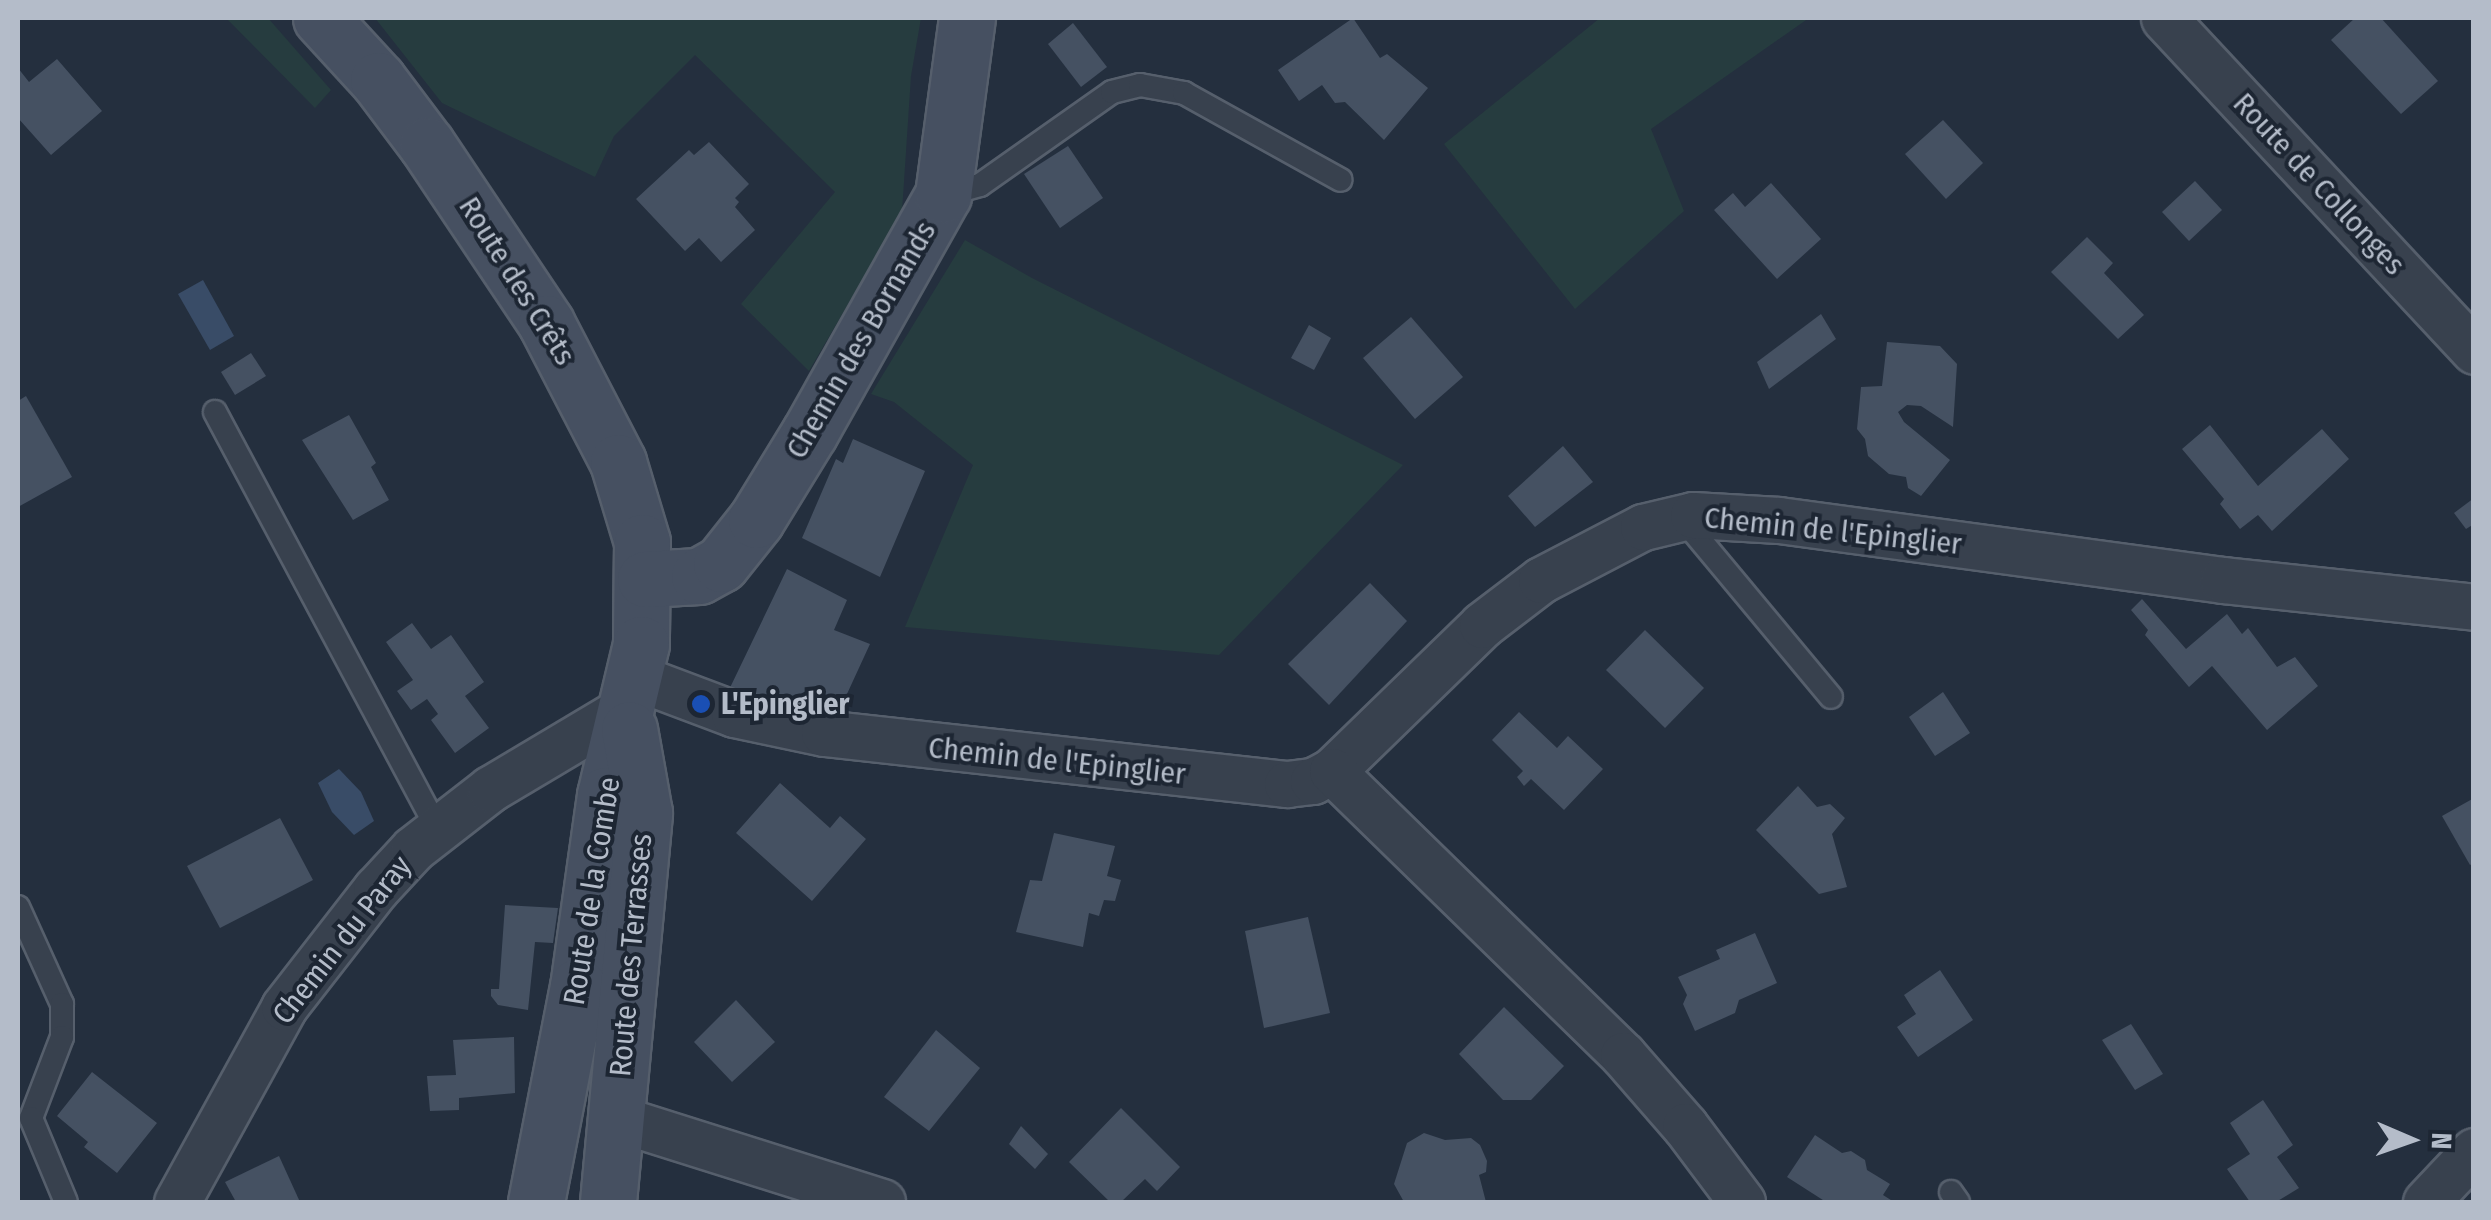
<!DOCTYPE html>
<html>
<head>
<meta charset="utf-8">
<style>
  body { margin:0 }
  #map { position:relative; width:2491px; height:1220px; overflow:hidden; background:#242f3e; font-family:"Fira Sans Condensed",sans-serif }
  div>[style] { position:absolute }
  .green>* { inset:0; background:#263c3f }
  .water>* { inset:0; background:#394c67 }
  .building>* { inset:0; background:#455162 }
  .roads { filter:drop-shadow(2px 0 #565f6c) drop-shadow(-2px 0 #565f6c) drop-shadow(0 2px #565f6c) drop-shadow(0 -2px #565f6c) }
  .lane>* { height:22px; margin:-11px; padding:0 11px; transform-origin:11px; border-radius:11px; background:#38414e }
  .street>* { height:45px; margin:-22.5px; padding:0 22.5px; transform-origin:22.5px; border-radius:22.5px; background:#38414e }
  .secondary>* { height:55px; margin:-27.5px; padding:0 27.5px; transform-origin:27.5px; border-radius:27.5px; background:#465061 }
  .dots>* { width:28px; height:28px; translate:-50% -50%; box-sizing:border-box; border:5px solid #1d2633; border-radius:50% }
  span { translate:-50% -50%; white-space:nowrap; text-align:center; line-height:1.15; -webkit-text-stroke:8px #1d2633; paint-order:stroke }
  .street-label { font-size:30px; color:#b4bcc9 }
  .poi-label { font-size:30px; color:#b4bcc9; font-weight:700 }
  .left { translate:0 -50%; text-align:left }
  .frame { position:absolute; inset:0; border:20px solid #b4bcc9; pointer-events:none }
  .north { position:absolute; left:2361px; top:1090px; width:100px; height:100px; -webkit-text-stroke:8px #1d2633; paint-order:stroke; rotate:92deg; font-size:28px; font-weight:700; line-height:40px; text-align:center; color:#b4bcc9 }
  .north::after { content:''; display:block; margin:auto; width:35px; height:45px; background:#b4bcc9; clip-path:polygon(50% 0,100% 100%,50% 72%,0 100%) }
</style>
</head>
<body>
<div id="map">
  <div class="green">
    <div style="clip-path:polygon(226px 18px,268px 18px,331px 90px,315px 108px)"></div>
    <div style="clip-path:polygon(375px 18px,921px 18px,911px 76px,902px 212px,809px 371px,741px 304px,835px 192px,695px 55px,614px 136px,595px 177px,442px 103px)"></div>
    <div style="clip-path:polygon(1600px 18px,1809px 18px,1651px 129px,1684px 211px,1575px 309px,1444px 144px)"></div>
    <div style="clip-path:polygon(965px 240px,1032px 278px,1403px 465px,1219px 655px,905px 627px,973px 465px,894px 402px,871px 394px)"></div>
  </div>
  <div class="water">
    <div style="clip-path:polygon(203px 280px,234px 336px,210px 350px,178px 294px)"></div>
    <div style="clip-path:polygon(339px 769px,361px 792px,374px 821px,354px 835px,332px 812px,318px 783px)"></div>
  </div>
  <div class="building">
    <div style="clip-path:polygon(1353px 18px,1380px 58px,1387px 54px,1428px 88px,1384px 140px,1345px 102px,1335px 103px,1322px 85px,1299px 101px,1278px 70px)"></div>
    <div style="clip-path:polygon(2355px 18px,2381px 18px,2438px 81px,2401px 114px,2331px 40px)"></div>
    <div style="clip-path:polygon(1073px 23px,1107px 67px,1081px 87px,1048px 44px)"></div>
    <div style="clip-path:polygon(57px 59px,102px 111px,51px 155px,18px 118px,18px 68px,29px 82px)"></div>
    <div style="clip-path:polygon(1943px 120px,1983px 163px,1946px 199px,1905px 154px)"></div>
    <div style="clip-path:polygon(709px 142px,749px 184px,735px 198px,739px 202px,735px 207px,755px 230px,721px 262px,699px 238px,685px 251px,636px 199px,689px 150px,694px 155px)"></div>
    <div style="clip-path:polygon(1068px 146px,1103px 198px,1060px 228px,1024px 174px)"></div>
    <div style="clip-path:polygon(2195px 181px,2222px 210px,2189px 241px,2162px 212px)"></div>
    <div style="clip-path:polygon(1771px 183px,1821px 239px,1777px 279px,1714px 210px,1733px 193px,1745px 207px)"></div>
    <div style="clip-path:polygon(2087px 237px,2113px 263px,2104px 273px,2144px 315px,2118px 339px,2051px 272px)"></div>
    <div style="clip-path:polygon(1821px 314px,1836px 339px,1769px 389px,1757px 362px)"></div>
    <div style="clip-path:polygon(1411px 317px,1463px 377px,1415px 419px,1363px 358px)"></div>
    <div style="clip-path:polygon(1309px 325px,1331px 338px,1314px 370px,1291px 358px)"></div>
    <div style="clip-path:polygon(1887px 342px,1940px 346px,1957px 364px,1953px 427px,1921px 406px,1907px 405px,1898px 412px,1904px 422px,1950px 460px,1921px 496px,1908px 488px,1906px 477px,1889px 474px,1868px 456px,1865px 439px,1857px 429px,1861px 387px,1882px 386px)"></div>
    <div style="clip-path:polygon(251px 353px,266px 376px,235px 395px,221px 372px)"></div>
    <div style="clip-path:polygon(26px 396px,72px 477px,18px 507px,18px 401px)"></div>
    <div style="clip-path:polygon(349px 415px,376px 463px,371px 467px,389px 500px,353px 520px,302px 440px)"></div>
    <div style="clip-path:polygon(2210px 425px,2258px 486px,2322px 429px,2349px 459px,2272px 531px,2258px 515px,2240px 529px,2220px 504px,2224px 499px,2182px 449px)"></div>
    <div style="clip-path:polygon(853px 439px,925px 471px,880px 577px,802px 538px,836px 459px,843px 463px)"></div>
    <div style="clip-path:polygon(1563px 446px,1593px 482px,1535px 527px,1508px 496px)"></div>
    <div style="clip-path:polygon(2474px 498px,2474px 524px,2466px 529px,2454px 513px)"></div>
    <div style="clip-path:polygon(787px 569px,847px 600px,834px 630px,870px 644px,835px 720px,726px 696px)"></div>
    <div style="clip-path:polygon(1370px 583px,1407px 621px,1329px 705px,1288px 664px)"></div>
    <div style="clip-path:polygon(2142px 599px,2186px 649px,2227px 614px,2242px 634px,2248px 628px,2277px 667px,2295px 657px,2318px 686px,2267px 730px,2212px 666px,2189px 687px,2145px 635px,2148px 630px,2131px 610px)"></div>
    <div style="clip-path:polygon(412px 623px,431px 649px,451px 635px,484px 682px,465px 696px,489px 728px,455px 753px,431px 720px,438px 714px,427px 699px,411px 710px,397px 691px,413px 680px,386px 642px)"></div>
    <div style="clip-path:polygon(1645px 630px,1704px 688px,1665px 728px,1606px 670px)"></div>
    <div style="clip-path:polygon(1943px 692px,1970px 733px,1935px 756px,1909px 717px)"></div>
    <div style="clip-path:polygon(1519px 712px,1557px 748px,1568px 736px,1603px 769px,1564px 810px,1531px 779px,1524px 786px,1517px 777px,1523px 771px,1492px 740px)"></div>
    <div style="clip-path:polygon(780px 783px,830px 828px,840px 816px,866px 839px,812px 901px,736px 833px)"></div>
    <div style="clip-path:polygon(1798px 786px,1817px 807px,1830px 804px,1845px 818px,1832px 834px,1847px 887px,1819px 894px,1756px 830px)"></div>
    <div style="clip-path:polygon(2474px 798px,2474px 863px,2470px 865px,2442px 816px)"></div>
    <div style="clip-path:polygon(280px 818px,313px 880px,220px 928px,187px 866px)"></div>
    <div style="clip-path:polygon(1054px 833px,1115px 846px,1107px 876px,1121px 880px,1115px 901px,1104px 900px,1099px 916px,1089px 913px,1083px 947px,1016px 932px,1030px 880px,1042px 881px)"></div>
    <div style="clip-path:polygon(505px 905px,558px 908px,553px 943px,535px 942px,528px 1010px,498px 1005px,491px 996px,491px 989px,499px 989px)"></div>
    <div style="clip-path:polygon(1308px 917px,1330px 1013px,1264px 1028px,1245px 931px)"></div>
    <div style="clip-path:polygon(1755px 933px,1777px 983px,1739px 1000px,1735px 1013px,1695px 1031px,1683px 1004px,1687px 995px,1678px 977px,1720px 959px,1716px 950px)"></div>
    <div style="clip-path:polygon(1940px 970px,1973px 1020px,1918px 1057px,1897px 1027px,1916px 1014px,1904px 995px)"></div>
    <div style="clip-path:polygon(736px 1000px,775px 1042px,732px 1082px,694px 1042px)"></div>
    <div style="clip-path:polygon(1504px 1007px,1564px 1066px,1531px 1100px,1503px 1100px,1459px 1054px)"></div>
    <div style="clip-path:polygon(2131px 1024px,2163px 1074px,2135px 1090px,2102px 1040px)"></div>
    <div style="clip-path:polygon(936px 1030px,980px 1068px,929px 1131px,884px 1097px)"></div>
    <div style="clip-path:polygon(514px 1037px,515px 1093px,459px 1098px,459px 1110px,430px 1111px,427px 1076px,456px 1075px,453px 1040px)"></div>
    <div style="clip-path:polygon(92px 1072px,157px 1123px,117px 1173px,84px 1147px,88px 1142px,57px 1116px)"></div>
    <div style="clip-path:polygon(2263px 1100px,2293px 1145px,2277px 1157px,2299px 1188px,2276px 1202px,2250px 1202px,2227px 1169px,2250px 1154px,2230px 1123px)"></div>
    <div style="clip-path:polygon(1121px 1108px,1180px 1167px,1157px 1191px,1145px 1179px,1121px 1202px,1110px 1202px,1069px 1162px)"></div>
    <div style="clip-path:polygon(1021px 1126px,1048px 1154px,1035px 1169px,1009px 1144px)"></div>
    <div style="clip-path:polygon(1424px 1133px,1445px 1140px,1471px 1138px,1480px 1145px,1487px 1161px,1486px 1172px,1479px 1175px,1486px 1202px,1404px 1202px,1394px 1184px,1407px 1143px)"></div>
    <div style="clip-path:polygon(1815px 1135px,1842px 1153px,1851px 1151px,1865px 1160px,1867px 1170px,1890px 1184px,1883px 1195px,1894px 1202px,1826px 1202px,1787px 1177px)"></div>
    <div style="clip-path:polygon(279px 1156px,300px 1202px,236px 1202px,225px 1182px)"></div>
  </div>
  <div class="roads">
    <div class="lane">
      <div style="left:943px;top:195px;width:38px;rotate:-15deg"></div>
      <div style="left:980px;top:185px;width:161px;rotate:-35.2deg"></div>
      <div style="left:1112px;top:92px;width:29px;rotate:-14deg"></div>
      <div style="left:1140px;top:85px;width:45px;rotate:10.3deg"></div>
      <div style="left:1184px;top:93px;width:179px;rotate:29deg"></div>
      <div style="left:215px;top:412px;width:473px;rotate:61.9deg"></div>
      <div style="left:1681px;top:517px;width:234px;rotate:50.2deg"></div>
      <div style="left:18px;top:907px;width:107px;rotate:65.6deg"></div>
      <div style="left:62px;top:1004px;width:33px;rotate:90deg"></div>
      <div style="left:62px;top:1037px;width:87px;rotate:110.9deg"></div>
      <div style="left:31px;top:1118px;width:91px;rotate:67.4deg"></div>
      <div style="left:1951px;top:1192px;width:12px;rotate:55deg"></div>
    </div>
    <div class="street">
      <div style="left:2164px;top:18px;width:455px;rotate:47deg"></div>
      <div style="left:633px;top:676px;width:108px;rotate:20.6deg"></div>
      <div style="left:734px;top:714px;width:92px;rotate:11.9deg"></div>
      <div style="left:824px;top:733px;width:466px;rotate:6.3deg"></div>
      <div style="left:1287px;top:784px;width:26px;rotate:-7deg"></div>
      <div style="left:1313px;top:781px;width:21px;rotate:-28deg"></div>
      <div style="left:1332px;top:771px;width:209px;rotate:-44.2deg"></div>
      <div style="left:1482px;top:625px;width:74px;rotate:-37.3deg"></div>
      <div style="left:1541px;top:580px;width:115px;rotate:-27.5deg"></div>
      <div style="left:1643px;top:527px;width:51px;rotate:-13.5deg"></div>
      <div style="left:1693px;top:515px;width:86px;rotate:3.3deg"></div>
      <div style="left:1779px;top:520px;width:448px;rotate:7.7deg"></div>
      <div style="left:2223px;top:580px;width:252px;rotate:6.1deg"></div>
      <div style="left:1332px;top:771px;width:407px;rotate:44.3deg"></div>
      <div style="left:1623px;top:1055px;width:94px;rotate:48.9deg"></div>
      <div style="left:1685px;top:1126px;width:95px;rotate:53.1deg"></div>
      <div style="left:616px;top:1118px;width:279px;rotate:17.5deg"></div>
      <div style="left:177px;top:1202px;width:222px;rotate:-61.2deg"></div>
      <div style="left:284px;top:1007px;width:150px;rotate:-52.1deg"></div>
      <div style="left:376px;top:889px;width:54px;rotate:-47.2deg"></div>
      <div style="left:413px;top:849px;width:98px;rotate:-37.9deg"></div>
      <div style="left:490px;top:789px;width:158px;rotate:-30.8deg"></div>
      <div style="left:2426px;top:1202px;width:70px;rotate:-46.7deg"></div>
    </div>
    <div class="secondary">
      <div style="left:321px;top:18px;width:84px;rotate:47.4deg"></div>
      <div style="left:378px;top:80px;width:81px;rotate:53deg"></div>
      <div style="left:427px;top:145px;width:214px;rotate:56.2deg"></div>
      <div style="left:546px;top:323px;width:157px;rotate:62.6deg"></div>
      <div style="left:618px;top:462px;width:84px;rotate:73.3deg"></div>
      <div style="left:642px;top:542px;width:102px;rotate:90.6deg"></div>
      <div style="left:641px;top:644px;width:155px;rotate:103.4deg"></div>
      <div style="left:605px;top:795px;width:193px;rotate:98deg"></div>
      <div style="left:578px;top:986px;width:220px;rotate:101deg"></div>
      <div style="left:645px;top:579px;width:54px;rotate:-3.2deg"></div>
      <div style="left:699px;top:576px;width:25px;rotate:-29deg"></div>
      <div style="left:721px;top:564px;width:56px;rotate:-51.5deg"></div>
      <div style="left:756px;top:520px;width:103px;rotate:-58.5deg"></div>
      <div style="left:810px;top:432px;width:272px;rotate:-60.7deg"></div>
      <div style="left:943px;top:195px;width:179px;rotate:-82.3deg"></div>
      <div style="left:608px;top:1202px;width:391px;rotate:-84.7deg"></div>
      <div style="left:644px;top:813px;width:85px;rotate:-100.1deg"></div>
    </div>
  </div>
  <div class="dots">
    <div style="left:701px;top:704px;background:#1a4fb4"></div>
  </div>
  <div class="street-label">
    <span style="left:2319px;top:184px;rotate:47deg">Route de Collonges</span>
    <span style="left:517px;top:281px;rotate:58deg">Route des Crêts</span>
    <span style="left:861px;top:340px;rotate:-60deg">Chemin des Bornands</span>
    <span style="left:1833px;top:531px;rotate:6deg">Chemin de l'Epinglier</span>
    <span style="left:1057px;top:761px;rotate:6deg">Chemin de l'Epinglier</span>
    <span style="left:592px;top:891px;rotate:-81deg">Route de la Combe</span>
    <span style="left:342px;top:940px;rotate:-52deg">Chemin du Paray</span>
    <span style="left:631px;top:955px;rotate:-85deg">Route des Terrasses</span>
  </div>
  <div class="poi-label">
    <span class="left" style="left:721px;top:704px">L'Epinglier</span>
  </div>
  <div class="frame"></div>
  <div class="north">N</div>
</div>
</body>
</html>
